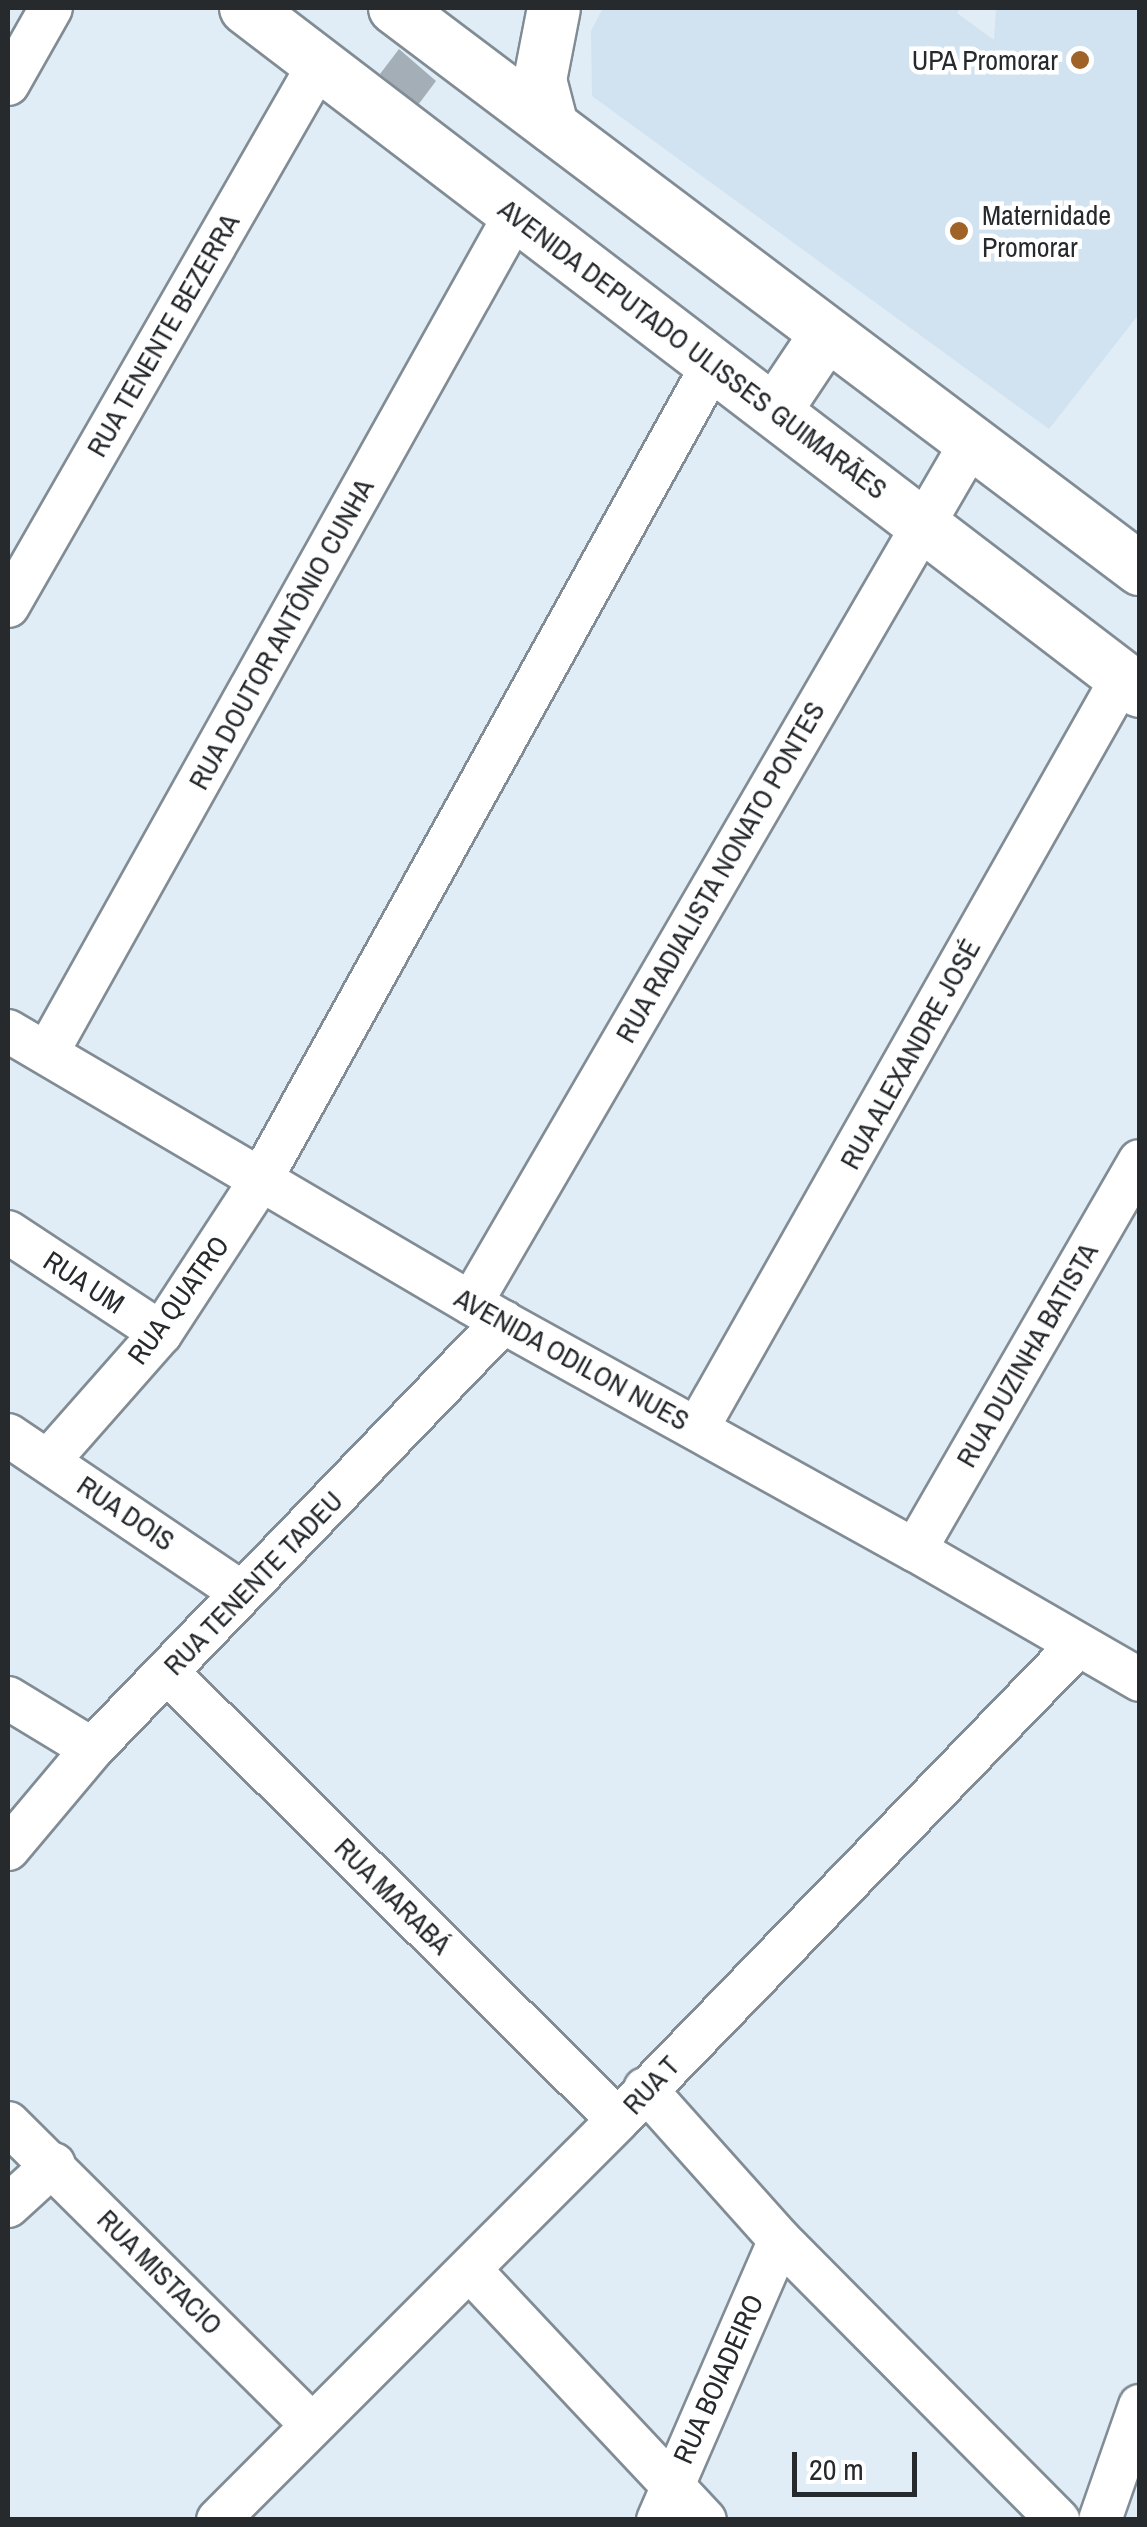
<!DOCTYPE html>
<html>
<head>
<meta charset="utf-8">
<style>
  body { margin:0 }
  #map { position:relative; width:1147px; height:2527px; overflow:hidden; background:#e1edf6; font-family:"Archivo Narrow",sans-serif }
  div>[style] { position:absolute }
  .built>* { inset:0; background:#d1e2f0 }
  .building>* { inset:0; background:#a3aeb7 }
  .roads { filter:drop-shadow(2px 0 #818c94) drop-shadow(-2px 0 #818c94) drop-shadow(0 2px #818c94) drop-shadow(0 -2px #818c94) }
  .minor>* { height:42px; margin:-21px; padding:0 21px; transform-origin:21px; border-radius:21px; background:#fff }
  .tertiary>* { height:52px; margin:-26px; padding:0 26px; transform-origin:26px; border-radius:26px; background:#fff }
  .dots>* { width:28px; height:28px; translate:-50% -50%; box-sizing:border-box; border:5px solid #fff; border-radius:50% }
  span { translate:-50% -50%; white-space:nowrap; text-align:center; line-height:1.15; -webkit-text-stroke:9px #fff; paint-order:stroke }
  .poi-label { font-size:28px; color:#262a2d }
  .right { translate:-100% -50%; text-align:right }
  .left { translate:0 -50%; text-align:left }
  .street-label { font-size:28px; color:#262a2d }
  .frame { position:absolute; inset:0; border:10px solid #262a2d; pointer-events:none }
  .scale { position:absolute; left:792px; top:2452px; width:125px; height:45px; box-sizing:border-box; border:5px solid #262a2d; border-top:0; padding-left:12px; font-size:30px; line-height:35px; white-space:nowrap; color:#262a2d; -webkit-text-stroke:8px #fff; paint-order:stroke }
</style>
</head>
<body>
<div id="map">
  <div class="built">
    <div style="clip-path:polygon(603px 8px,960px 8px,957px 13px,994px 40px,996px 8px,1139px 8px,1139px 314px,1049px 429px,592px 96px,591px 31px)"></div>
  </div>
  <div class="building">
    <div style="clip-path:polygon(399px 49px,436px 81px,418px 105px,380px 74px)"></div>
  </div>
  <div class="roads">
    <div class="minor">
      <div style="left:8px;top:84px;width:87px;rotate:-60.5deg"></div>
      <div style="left:8px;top:606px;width:625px;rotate:-60.15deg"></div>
      <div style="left:8px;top:1031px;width:574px;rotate:30.45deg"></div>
      <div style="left:503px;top:1322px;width:471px;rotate:29deg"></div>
      <div style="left:915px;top:1550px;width:260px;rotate:30deg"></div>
      <div style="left:47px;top:1053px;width:960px;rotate:-60.82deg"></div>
      <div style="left:8px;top:1232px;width:183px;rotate:33.4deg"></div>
      <div style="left:471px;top:1303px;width:995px;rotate:-59.83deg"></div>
      <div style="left:697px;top:1429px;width:863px;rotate:-60.49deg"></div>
      <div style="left:8px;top:1435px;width:282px;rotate:34deg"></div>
      <div style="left:49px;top:1460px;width:169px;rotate:-48.6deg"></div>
      <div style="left:161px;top:1333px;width:181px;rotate:-56.9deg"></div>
      <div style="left:260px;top:1181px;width:934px;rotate:-60.99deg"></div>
      <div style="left:915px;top:1550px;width:449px;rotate:-60deg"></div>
      <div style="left:168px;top:1673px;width:634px;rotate:44.81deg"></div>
      <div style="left:8px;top:1698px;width:98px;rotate:31.3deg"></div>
      <div style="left:8px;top:1849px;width:131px;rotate:-50deg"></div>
      <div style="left:92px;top:1749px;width:593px;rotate:-46.09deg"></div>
      <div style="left:645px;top:2089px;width:203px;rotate:48.2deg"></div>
      <div style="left:780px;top:2240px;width:395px;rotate:45.2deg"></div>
      <div style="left:8px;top:2123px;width:427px;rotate:44.8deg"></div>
      <div style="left:8px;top:2206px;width:62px;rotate:-42.4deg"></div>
      <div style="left:470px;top:2270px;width:343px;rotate:46.8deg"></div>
      <div style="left:218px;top:2520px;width:566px;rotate:-45deg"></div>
      <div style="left:618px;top:2120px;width:661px;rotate:-45.92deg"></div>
      <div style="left:658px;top:2520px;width:305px;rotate:-66.5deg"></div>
      <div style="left:1100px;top:2520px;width:121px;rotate:-70.7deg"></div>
    </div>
    <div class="tertiary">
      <div style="left:246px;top:8px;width:1125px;rotate:37.38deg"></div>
      <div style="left:395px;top:8px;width:933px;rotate:36.98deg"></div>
      <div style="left:552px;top:126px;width:48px;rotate:-104.6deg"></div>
      <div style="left:540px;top:80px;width:73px;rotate:-79deg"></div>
      <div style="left:775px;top:411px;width:90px;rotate:-56.3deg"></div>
    </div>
  </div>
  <div class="dots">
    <div style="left:1080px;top:60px;background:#9f6227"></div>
    <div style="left:959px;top:231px;background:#9f6227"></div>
  </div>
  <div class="poi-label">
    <span class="right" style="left:1058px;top:60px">UPA Promorar</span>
    <span class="left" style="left:982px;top:231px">Maternidade<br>Promorar</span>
  </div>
  <div class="street-label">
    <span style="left:163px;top:335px;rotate:-60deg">RUA TENENTE BEZERRA</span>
    <span style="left:693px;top:349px;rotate:37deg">AVENIDA DEPUTADO ULISSES GUIMARÃES</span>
    <span style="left:281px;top:634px;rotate:-61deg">RUA DOUTOR ANTÔNIO CUNHA</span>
    <span style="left:720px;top:872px;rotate:-60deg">RUA RADIALISTA NONATO PONTES</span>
    <span style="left:910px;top:1054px;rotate:-61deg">RUA ALEXANDRE JOSÉ</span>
    <span style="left:84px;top:1282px;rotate:33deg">RUA UM</span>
    <span style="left:178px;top:1300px;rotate:-54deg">RUA QUATRO</span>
    <span style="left:1027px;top:1355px;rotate:-60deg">RUA DUZINHA BATISTA</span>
    <span style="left:572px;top:1359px;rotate:29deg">AVENIDA ODILON NUES</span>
    <span style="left:126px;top:1513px;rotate:34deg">RUA DOIS</span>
    <span style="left:253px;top:1583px;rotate:-46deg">RUA TENENTE TADEU</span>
    <span style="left:393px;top:1896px;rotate:45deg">RUA MARABÁ</span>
    <span style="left:651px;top:2085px;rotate:-47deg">RUA T</span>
    <span style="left:160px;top:2272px;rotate:45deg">RUA MISTACIO</span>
    <span style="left:718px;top:2379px;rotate:-66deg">RUA BOIADEIRO</span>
  </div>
  <div class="frame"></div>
  <div class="scale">20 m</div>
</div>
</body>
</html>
